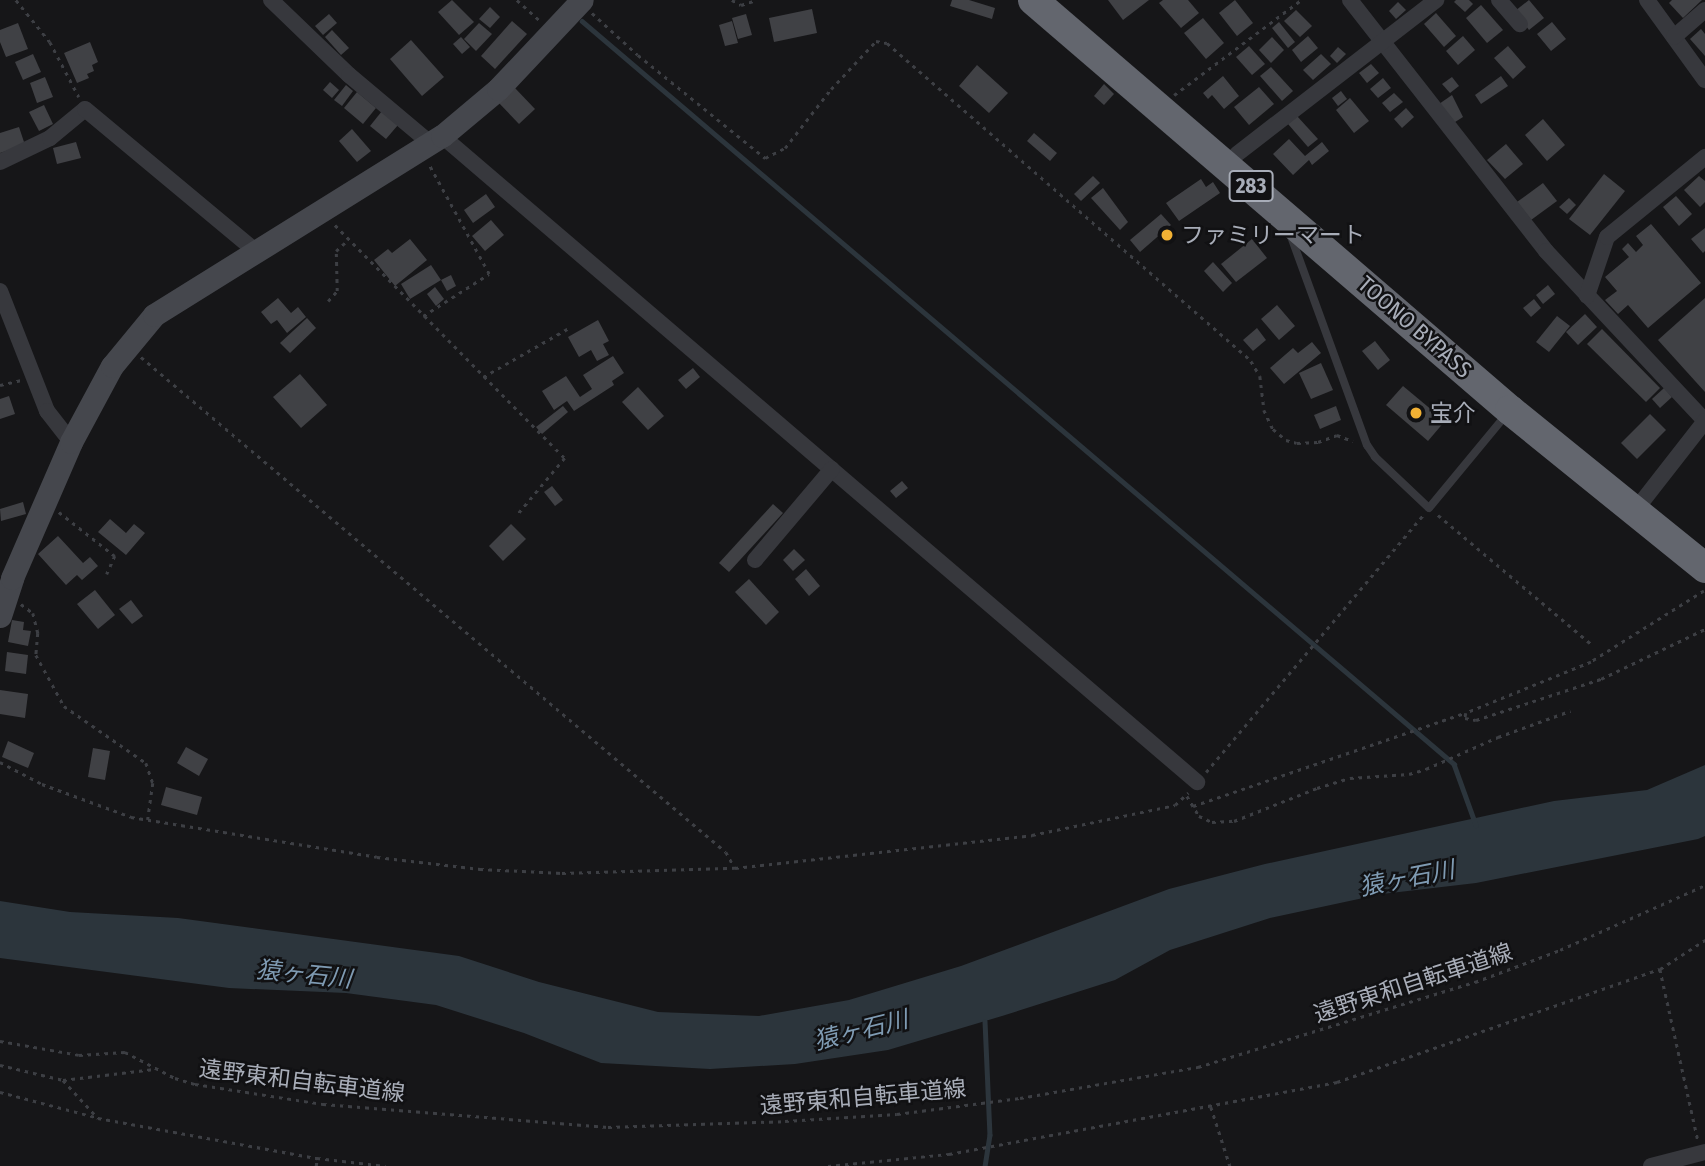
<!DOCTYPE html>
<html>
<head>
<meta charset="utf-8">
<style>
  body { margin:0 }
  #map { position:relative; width:1705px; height:1166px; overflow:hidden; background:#161618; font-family:"Fira Sans Condensed","Noto Sans JP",sans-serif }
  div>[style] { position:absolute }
  .water>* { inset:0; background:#2c353c }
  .stream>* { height:4.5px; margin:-2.25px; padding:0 2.25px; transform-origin:2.25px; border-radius:2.25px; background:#2c353c }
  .building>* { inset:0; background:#404145 }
  .path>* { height:2.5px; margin-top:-1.25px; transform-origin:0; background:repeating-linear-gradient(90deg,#3d3f44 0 3.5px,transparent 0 8.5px) }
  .lane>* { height:8px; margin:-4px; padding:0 4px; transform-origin:4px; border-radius:4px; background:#37383d }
  .street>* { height:16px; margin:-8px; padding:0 8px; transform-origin:8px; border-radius:8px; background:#37383d }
  .secondary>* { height:23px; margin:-11.5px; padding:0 11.5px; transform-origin:11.5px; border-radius:11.5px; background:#45474d }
  .highway>* { height:30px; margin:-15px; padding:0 15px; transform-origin:15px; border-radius:15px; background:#63666e }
  .dots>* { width:19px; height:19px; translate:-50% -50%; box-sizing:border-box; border:4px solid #111113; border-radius:50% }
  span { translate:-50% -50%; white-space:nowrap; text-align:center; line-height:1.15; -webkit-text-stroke:5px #111113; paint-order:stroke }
  .shield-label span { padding:2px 5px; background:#111113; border:2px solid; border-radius:5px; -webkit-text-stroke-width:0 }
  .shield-label { font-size:21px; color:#a8adb8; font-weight:700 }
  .poi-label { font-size:23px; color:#a8adb8 }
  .left { translate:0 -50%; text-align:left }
  .street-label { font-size:23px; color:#a8adb8 }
  .water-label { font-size:24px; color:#7f9bb3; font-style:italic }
</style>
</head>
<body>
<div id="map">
  <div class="water">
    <div style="clip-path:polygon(1705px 765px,1705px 836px,1698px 839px,1476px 883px,1382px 894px,1270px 918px,1170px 950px,1115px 980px,1002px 1016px,888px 1050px,795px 1064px,710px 1069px,601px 1063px,524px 1033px,436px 1005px,346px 993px,229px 988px,0 958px,0 901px,70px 912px,178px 918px,459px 956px,539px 982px,658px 1012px,759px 1016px,849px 1000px,961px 966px,1169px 889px,1265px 864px,1554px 801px,1647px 790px)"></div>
  </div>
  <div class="stream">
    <div style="left:582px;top:21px;width:1146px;rotate:40.43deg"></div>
    <div style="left:1454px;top:764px;width:65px;rotate:70.2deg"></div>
    <div style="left:985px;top:1021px;width:114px;rotate:87.5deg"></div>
    <div style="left:990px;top:1135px;width:31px;rotate:99deg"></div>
  </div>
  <div class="building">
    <div style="clip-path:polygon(452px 0,474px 22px,459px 35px,438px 12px)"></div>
    <div style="clip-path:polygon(952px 0,969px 0,995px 8px,992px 19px,950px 6px)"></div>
    <div style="clip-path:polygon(1108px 0,1149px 0,1123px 20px)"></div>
    <div style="clip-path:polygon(1163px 0,1188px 0,1199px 13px,1181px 28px,1159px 3px)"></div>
    <div style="clip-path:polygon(1235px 0,1253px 23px,1237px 36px,1219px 13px)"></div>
    <div style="clip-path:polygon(1456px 0,1469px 0,1473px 4px,1465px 12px,1454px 2px)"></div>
    <div style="clip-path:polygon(1529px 0,1544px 18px,1529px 30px,1515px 11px)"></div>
    <div style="clip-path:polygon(1672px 0,1702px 0,1683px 18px,1669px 3px)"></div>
    <div style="clip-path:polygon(1398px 2px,1406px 10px,1396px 19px,1389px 11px)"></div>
    <div style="clip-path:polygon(1481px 5px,1503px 30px,1487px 43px,1466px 18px)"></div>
    <div style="clip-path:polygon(490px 7px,500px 17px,490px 28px,479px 19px)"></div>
    <div style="clip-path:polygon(812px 9px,817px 33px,774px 42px,769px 18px)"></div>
    <div style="clip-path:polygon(1296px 10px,1312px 26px,1300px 37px,1284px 21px)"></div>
    <div style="clip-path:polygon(1436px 13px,1456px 36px,1444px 47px,1424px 24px)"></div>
    <div style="clip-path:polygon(329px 14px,337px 23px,323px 35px,315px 26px)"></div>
    <div style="clip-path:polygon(746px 14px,752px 35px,738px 39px,732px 18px)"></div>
    <div style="clip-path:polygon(1203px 18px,1224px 43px,1206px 59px,1184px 33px)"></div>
    <div style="clip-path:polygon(512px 21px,527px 34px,495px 69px,481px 56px)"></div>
    <div style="clip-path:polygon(732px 21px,738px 43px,725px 46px,719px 25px)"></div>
    <div style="clip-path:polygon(1279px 22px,1295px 42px,1288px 48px,1272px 28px)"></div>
    <div style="clip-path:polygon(1552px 22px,1566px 39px,1551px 51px,1537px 34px)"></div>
    <div style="clip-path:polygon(18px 23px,28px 49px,6px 57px,0 42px,0 30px)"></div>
    <div style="clip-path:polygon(479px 23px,492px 34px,476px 51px,464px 39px)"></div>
    <div style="clip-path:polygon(1701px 29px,1705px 34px,1705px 56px,1690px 39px)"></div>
    <div style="clip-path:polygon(332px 30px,349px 48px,341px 55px,325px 37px)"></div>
    <div style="clip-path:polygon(1308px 36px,1318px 48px,1301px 62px,1292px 50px)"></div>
    <div style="clip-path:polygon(1463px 36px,1475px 50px,1458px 65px,1446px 51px)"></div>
    <div style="clip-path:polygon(461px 37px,470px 47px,462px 54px,453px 44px)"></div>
    <div style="clip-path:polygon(1272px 37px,1284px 50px,1271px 63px,1259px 50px)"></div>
    <div style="clip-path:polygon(411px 40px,444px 77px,422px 96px,390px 59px)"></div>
    <div style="clip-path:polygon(90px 42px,98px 62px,92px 65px,94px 71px,87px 74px,89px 78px,77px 83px,64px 53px)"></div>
    <div style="clip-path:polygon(1249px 46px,1265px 64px,1252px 75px,1236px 57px)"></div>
    <div style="clip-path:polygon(1508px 46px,1526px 67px,1513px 79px,1494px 58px)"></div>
    <div style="clip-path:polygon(1338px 47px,1346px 54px,1337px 63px,1330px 56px)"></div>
    <div style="clip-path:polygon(33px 54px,41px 72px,23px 80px,15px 62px)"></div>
    <div style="clip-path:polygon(1321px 54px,1331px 64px,1313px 80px,1303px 70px)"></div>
    <div style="clip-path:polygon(1371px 64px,1379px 73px,1367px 83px,1359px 73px)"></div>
    <div style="clip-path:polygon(977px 65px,1008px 93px,989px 113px,959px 86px)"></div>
    <div style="clip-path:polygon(1271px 67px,1293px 91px,1282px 101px,1260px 76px)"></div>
    <div style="clip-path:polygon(1223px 76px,1239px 96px,1224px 109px,1212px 95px,1208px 99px,1203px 93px)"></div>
    <div style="clip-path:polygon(1501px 76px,1508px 86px,1481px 104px,1475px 95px)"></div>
    <div style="clip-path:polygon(45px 77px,53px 97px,37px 103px,30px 83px)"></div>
    <div style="clip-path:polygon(1452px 77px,1459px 86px,1450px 93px,1442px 84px)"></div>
    <div style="clip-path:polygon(1383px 78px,1391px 88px,1378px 98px,1370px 89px)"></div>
    <div style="clip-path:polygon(330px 82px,339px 90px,332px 98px,323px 90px)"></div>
    <div style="clip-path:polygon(1104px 84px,1114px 94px,1104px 105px,1094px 96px)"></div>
    <div style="clip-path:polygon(346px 85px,353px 91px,342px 106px,334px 100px)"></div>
    <div style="clip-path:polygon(514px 87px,535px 109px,519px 124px,498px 102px)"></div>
    <div style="clip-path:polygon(1259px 87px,1274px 104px,1249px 125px,1234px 107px)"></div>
    <div style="clip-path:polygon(1341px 91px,1347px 99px,1338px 106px,1332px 98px)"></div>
    <div style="clip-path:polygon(357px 92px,376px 108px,363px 124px,344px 108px)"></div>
    <div style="clip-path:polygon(1394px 93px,1403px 102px,1390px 112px,1382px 103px)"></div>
    <div style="clip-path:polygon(1452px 95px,1463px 117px,1452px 124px,1439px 104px)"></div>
    <div style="clip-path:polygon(1350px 98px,1369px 121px,1354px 133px,1336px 110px)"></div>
    <div style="clip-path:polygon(44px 105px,53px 124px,39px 131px,29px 112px)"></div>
    <div style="clip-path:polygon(1406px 108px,1414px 117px,1402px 128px,1394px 119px)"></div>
    <div style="clip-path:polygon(382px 111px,398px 125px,386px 139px,370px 126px)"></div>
    <div style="clip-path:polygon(1297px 116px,1318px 139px,1308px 147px,1288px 124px)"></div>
    <div style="clip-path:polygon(1543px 119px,1565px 145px,1547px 161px,1525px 135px)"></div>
    <div style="clip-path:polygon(19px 127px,25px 145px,0 153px,0 133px)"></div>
    <div style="clip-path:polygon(352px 129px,371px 151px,357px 162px,339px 141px)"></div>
    <div style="clip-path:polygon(1034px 133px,1057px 153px,1050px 161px,1027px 141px)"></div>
    <div style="clip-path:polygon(1289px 139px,1305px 156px,1322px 142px,1329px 151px,1312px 165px,1309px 160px,1293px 175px,1273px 154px)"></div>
    <div style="clip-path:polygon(76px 142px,81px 158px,57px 164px,53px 148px)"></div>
    <div style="clip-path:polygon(1506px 144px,1523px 164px,1505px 179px,1487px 160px)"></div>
    <div style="clip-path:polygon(1604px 174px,1625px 191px,1590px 235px,1569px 219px)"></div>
    <div style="clip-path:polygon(1093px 176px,1100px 183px,1081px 201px,1074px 194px)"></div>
    <div style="clip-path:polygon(1699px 176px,1705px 181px,1705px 202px,1700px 207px,1684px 190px)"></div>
    <div style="clip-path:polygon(1201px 179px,1206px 187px,1213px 182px,1220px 193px,1179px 221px,1166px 203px)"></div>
    <div style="clip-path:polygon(1543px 183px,1557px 201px,1531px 220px,1517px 202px)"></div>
    <div style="clip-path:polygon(1103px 188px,1128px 222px,1120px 230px,1091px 198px)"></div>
    <div style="clip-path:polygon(486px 194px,495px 207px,473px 223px,464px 210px)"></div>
    <div style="clip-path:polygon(1676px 196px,1692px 214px,1679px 226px,1663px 207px)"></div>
    <div style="clip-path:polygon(1569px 198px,1576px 205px,1567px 214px,1559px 207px)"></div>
    <div style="clip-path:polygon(1161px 214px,1171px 225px,1140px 252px,1130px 240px)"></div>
    <div style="clip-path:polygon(491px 220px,504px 235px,485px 251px,472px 236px)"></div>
    <div style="clip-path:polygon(1651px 224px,1701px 283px,1648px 328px,1628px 305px,1618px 314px,1605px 300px,1617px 291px,1605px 277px,1629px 257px,1622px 249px,1628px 243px,1636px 252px,1643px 245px,1636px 236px)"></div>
    <div style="clip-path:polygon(1705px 228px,1705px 251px,1703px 253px,1691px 239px)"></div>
    <div style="clip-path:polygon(410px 239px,427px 260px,395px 286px,374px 260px,388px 249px,392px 253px)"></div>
    <div style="clip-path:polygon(1252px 239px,1267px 258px,1236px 282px,1221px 264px)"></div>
    <div style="clip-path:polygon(1213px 262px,1232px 283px,1223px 292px,1204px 271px)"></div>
    <div style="clip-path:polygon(431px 265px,441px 280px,410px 299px,401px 284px)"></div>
    <div style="clip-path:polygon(451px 275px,456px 286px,447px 291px,441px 280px)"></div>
    <div style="clip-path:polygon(1548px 285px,1555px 294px,1543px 304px,1536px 295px)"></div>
    <div style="clip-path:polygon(435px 287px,444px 299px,436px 306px,427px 294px)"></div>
    <div style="clip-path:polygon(278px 298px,291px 313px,298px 307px,306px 317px,287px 333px,277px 320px,271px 324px,261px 312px)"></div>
    <div style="clip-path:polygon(1705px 298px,1705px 392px,1658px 340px)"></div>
    <div style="clip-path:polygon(1534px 299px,1541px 308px,1531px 317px,1523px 308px)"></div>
    <div style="clip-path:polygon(1277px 305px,1295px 326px,1279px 340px,1261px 319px)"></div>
    <div style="clip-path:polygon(1585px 314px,1597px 327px,1578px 345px,1566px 332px)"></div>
    <div style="clip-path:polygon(1557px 316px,1570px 326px,1549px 352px,1536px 342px)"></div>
    <div style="clip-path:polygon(307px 318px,316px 328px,290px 353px,280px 343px)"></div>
    <div style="clip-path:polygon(598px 320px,609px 341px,603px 344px,609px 355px,597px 361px,591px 350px,579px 357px,568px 337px)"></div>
    <div style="clip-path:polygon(1257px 328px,1266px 340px,1253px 351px,1243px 340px)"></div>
    <div style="clip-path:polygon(1602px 329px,1660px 388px,1646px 402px,1587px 344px)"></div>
    <div style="clip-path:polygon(1375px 341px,1390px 360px,1378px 370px,1362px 351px)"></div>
    <div style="clip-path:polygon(1312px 342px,1321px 353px,1284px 384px,1270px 368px,1293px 348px,1298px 353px)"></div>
    <div style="clip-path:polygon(613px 356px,624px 373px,612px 381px,614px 385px,574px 411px,567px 401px,554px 410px,542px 391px,566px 376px,580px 397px,592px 389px,583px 375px)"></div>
    <div style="clip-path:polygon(1321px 363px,1333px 390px,1311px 399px,1299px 373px)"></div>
    <div style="clip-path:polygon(693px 368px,700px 377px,686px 389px,678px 380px)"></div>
    <div style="clip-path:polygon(300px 374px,327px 405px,301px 428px,273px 397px)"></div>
    <div style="clip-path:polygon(1403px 386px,1445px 421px,1428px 441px,1386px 405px)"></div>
    <div style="clip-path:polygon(638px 387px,664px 416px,648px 430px,622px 402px)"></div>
    <div style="clip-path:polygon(1664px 388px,1672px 397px,1660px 408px,1652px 399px)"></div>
    <div style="clip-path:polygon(9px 396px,15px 414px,0 419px,0 399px)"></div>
    <div style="clip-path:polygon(563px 406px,568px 412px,542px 434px,536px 427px)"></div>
    <div style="clip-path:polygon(1336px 406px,1341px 420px,1320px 429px,1314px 415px)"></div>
    <div style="clip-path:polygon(1650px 414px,1666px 430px,1637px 459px,1621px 443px)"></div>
    <div style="clip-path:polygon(902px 481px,908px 488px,896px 498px,890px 491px)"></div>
    <div style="clip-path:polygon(552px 486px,563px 500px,555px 506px,544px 492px)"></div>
    <div style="clip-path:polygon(23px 502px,26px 514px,1px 521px,0 509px)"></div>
    <div style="clip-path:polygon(773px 504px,783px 513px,729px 572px,719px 563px)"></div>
    <div style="clip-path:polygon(110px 519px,126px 533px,134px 524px,145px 533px,126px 555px,98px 532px)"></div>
    <div style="clip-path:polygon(511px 524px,526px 539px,503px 561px,489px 546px)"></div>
    <div style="clip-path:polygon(58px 536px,83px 563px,90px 557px,98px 566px,82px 580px,77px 575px,66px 585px,38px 554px)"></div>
    <div style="clip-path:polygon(794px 549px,805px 560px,793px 571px,783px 560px)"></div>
    <div style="clip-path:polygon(806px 569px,820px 586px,809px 596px,795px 579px)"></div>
    <div style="clip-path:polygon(749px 579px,779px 612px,766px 625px,735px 592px)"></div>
    <div style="clip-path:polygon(95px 590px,115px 615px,98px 629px,77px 604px)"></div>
    <div style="clip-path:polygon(131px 600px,143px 616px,132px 624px,119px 609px)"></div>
    <div style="clip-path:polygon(12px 620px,24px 622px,23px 630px,31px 631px,28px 646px,8px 642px)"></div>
    <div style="clip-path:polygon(7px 652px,28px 655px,26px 674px,5px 671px)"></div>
    <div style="clip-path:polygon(0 690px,28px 694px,25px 718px,0 714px)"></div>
    <div style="clip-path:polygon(8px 741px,34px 753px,28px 768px,2px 757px)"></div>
    <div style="clip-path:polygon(186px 747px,208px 759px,199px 776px,177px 763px)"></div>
    <div style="clip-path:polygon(93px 748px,110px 751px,105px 780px,88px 777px)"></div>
    <div style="clip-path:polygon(166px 787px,202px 797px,197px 815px,161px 805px)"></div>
  </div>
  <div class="path">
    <div style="left:16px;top:0;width:54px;rotate:51deg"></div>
    <div style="left:50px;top:42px;width:62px;rotate:62.2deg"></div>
    <div style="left:517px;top:0;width:30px;rotate:42deg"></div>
    <div style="left:732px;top:0;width:10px;rotate:29deg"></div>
    <div style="left:741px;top:5px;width:16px;rotate:-18deg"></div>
    <div style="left:592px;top:13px;width:62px;rotate:42.4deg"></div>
    <div style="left:638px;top:55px;width:164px;rotate:39deg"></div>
    <div style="left:765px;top:158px;width:22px;rotate:-27deg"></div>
    <div style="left:785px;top:148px;width:75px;rotate:-52.1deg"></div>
    <div style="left:831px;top:89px;width:66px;rotate:-46.8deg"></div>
    <div style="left:876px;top:41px;width:11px;rotate:10deg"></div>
    <div style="left:887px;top:43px;width:483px;rotate:41.1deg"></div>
    <div style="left:1251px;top:361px;width:17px;rotate:59deg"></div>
    <div style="left:1260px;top:376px;width:34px;rotate:83deg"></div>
    <div style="left:1264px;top:410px;width:21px;rotate:65deg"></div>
    <div style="left:1273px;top:429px;width:17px;rotate:40deg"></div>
    <div style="left:1286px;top:440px;width:11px;rotate:15deg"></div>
    <div style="left:1297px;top:443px;width:21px;rotate:-3deg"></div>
    <div style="left:1318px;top:442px;width:20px;rotate:-20deg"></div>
    <div style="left:1337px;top:435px;width:17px;rotate:21deg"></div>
    <div style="left:1174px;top:95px;width:159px;rotate:-36.8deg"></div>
    <div style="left:335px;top:225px;width:327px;rotate:45.4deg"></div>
    <div style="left:565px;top:458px;width:72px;rotate:129.9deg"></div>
    <div style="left:328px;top:301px;width:13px;rotate:-48deg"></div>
    <div style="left:337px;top:291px;width:40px;rotate:-91.4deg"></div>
    <div style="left:336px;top:251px;width:16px;rotate:-43deg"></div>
    <div style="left:423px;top:316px;width:78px;rotate:-32.5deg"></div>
    <div style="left:489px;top:274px;width:124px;rotate:-118.8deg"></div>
    <div style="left:141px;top:357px;width:766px;rotate:40.24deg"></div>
    <div style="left:726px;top:852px;width:18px;rotate:61deg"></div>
    <div style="left:483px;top:377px;width:97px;rotate:-29.7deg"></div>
    <div style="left:0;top:385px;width:22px;rotate:-13deg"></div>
    <div style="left:59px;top:512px;width:71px;rotate:38.2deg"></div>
    <div style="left:115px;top:556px;width:20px;rotate:114deg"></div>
    <div style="left:1438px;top:515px;width:200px;rotate:40.1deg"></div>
    <div style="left:1704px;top:591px;width:133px;rotate:147.9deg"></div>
    <div style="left:1591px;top:662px;width:135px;rotate:157.8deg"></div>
    <div style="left:1466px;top:713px;width:5px;rotate:101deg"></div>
    <div style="left:1465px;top:718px;width:11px;rotate:10deg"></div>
    <div style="left:1476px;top:720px;width:132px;rotate:-18.2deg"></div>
    <div style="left:1601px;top:679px;width:115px;rotate:-25.7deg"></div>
    <div style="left:21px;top:604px;width:15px;rotate:37deg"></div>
    <div style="left:33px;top:613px;width:21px;rotate:76deg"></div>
    <div style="left:38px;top:633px;width:22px;rotate:95deg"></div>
    <div style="left:36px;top:655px;width:58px;rotate:61.2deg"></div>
    <div style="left:64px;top:706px;width:100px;rotate:34.8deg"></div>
    <div style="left:146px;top:763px;width:21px;rotate:71deg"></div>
    <div style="left:153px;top:783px;width:37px;rotate:98deg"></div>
    <div style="left:0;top:762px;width:47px;rotate:27.6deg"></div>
    <div style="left:42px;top:784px;width:95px;rotate:20.3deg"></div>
    <div style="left:131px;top:817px;width:249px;rotate:9.2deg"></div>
    <div style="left:377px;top:857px;width:104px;rotate:6.6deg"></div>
    <div style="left:480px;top:869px;width:82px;rotate:2.8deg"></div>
    <div style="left:562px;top:873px;width:173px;rotate:-1.7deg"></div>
    <div style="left:735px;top:868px;width:299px;rotate:-6.3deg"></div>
    <div style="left:1032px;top:835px;width:146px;rotate:-11.8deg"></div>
    <div style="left:1175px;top:805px;width:18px;rotate:-43deg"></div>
    <div style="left:1206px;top:772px;width:336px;rotate:-49.8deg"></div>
    <div style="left:1187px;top:796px;width:23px;rotate:59deg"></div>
    <div style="left:1199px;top:816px;width:14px;rotate:25deg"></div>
    <div style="left:1212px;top:822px;width:22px;rotate:-3deg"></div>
    <div style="left:1234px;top:821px;width:89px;rotate:-21.7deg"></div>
    <div style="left:1317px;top:788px;width:34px;rotate:-17deg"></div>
    <div style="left:1350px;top:778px;width:59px;rotate:-3.9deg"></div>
    <div style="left:1409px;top:774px;width:18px;rotate:-16deg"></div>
    <div style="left:1426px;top:769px;width:79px;rotate:-24deg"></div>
    <div style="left:1498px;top:737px;width:77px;rotate:-19.9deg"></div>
    <div style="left:1193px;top:806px;width:287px;rotate:-18.9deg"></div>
    <div style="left:1660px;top:969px;width:175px;rotate:77.5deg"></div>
    <div style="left:0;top:1041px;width:80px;rotate:10deg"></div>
    <div style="left:79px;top:1055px;width:46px;rotate:-3.7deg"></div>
    <div style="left:125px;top:1052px;width:56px;rotate:27.5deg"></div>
    <div style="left:175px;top:1078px;width:21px;rotate:17deg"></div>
    <div style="left:195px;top:1084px;width:130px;rotate:8.9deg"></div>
    <div style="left:323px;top:1104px;width:286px;rotate:4.6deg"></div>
    <div style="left:608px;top:1127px;width:177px;rotate:-1.9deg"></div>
    <div style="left:785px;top:1121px;width:112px;rotate:-3.6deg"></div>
    <div style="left:897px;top:1114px;width:124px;rotate:-7.4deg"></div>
    <div style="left:1020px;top:1098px;width:181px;rotate:-9.9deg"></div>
    <div style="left:1198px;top:1067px;width:290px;rotate:-17.1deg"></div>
    <div style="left:1475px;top:982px;width:91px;rotate:-20.6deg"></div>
    <div style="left:1560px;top:950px;width:159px;rotate:-24.1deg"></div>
    <div style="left:0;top:1065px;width:65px;rotate:13.4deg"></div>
    <div style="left:63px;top:1080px;width:52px;rotate:47.4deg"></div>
    <div style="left:98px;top:1118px;width:223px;rotate:10.4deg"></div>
    <div style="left:317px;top:1158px;width:69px;rotate:6.6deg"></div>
    <div style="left:63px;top:1080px;width:92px;rotate:-6.9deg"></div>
    <div style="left:0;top:1092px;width:98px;rotate:14.7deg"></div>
    <div style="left:1211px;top:1107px;width:62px;rotate:72.1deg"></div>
    <div style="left:316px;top:1166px;width:8px;rotate:-83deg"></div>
    <div style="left:828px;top:1166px;width:122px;rotate:-5.7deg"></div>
    <div style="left:949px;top:1154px;width:395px;rotate:-10.5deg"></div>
    <div style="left:1337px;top:1082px;width:342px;rotate:-19.3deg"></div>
    <div style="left:1660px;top:969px;width:54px;rotate:-32.8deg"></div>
  </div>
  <div class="lane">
    <div style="left:1289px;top:231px;width:228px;rotate:70deg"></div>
    <div style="left:1367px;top:445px;width:14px;rotate:56deg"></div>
    <div style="left:1375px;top:457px;width:74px;rotate:43.4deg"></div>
    <div style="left:1429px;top:508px;width:121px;rotate:-50.4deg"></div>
  </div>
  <div class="street">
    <div style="left:271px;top:0;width:108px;rotate:43.9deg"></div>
    <div style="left:349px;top:75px;width:106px;rotate:40deg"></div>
    <div style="left:1350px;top:0;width:318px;rotate:52deg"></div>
    <div style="left:1546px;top:251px;width:233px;rotate:46.9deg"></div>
    <div style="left:1705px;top:421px;width:104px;rotate:128deg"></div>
    <div style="left:1499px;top:0;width:32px;rotate:49deg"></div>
    <div style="left:1647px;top:0;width:99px;rotate:54.1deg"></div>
    <div style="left:1674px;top:37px;width:41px;rotate:-41.1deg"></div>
    <div style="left:442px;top:136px;width:994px;rotate:40.55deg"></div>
    <div style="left:1237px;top:154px;width:252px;rotate:-37.7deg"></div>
    <div style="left:0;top:162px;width:55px;rotate:-25.6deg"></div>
    <div style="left:50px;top:138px;width:45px;rotate:-39.6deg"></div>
    <div style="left:85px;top:109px;width:220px;rotate:39.8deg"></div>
    <div style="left:0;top:291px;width:129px;rotate:68.6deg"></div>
    <div style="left:47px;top:411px;width:39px;rotate:52deg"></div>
    <div style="left:1587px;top:296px;width:62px;rotate:-71.3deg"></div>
    <div style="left:1607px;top:237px;width:127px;rotate:-39.2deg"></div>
    <div style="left:755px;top:560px;width:119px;rotate:-49.8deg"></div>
    <div style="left:1651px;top:1166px;width:56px;rotate:-14.5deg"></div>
  </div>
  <div class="secondary">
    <div style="left:0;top:616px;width:40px;rotate:-72deg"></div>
    <div style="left:12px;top:578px;width:148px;rotate:-66.5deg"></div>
    <div style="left:71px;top:442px;width:86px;rotate:-61.7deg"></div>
    <div style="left:112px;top:366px;width:66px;rotate:-50.5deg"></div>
    <div style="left:154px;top:315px;width:339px;rotate:-31.9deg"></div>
    <div style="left:442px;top:136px;width:73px;rotate:-40deg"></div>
    <div style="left:498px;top:89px;width:122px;rotate:-46.7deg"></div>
  </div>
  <div class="highway">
    <div style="left:1033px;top:0;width:629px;rotate:40.68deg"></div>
    <div style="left:1510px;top:410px;width:251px;rotate:39deg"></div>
  </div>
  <div class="dots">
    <div style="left:1167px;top:235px;background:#f2b134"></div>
    <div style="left:1416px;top:413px;background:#f2b134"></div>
  </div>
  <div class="shield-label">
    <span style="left:1251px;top:186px">283</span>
  </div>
  <div class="poi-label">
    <span class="left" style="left:1181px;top:235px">ファミリーマート</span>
    <span class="left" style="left:1430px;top:413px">宝介</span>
  </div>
  <div class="street-label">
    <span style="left:1415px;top:327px;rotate:41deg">TOONO BYPASS</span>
    <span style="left:1413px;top:983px;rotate:-18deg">遠野東和自転車道線</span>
    <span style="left:302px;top:1081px;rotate:7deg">遠野東和自転車道線</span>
    <span style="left:863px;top:1097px;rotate:-5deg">遠野東和自転車道線</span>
  </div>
  <div class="water-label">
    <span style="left:1407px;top:879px;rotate:-11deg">猿ヶ石川</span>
    <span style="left:304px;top:975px;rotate:6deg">猿ヶ石川</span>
    <span style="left:861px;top:1031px;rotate:-14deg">猿ヶ石川</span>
  </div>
</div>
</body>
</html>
